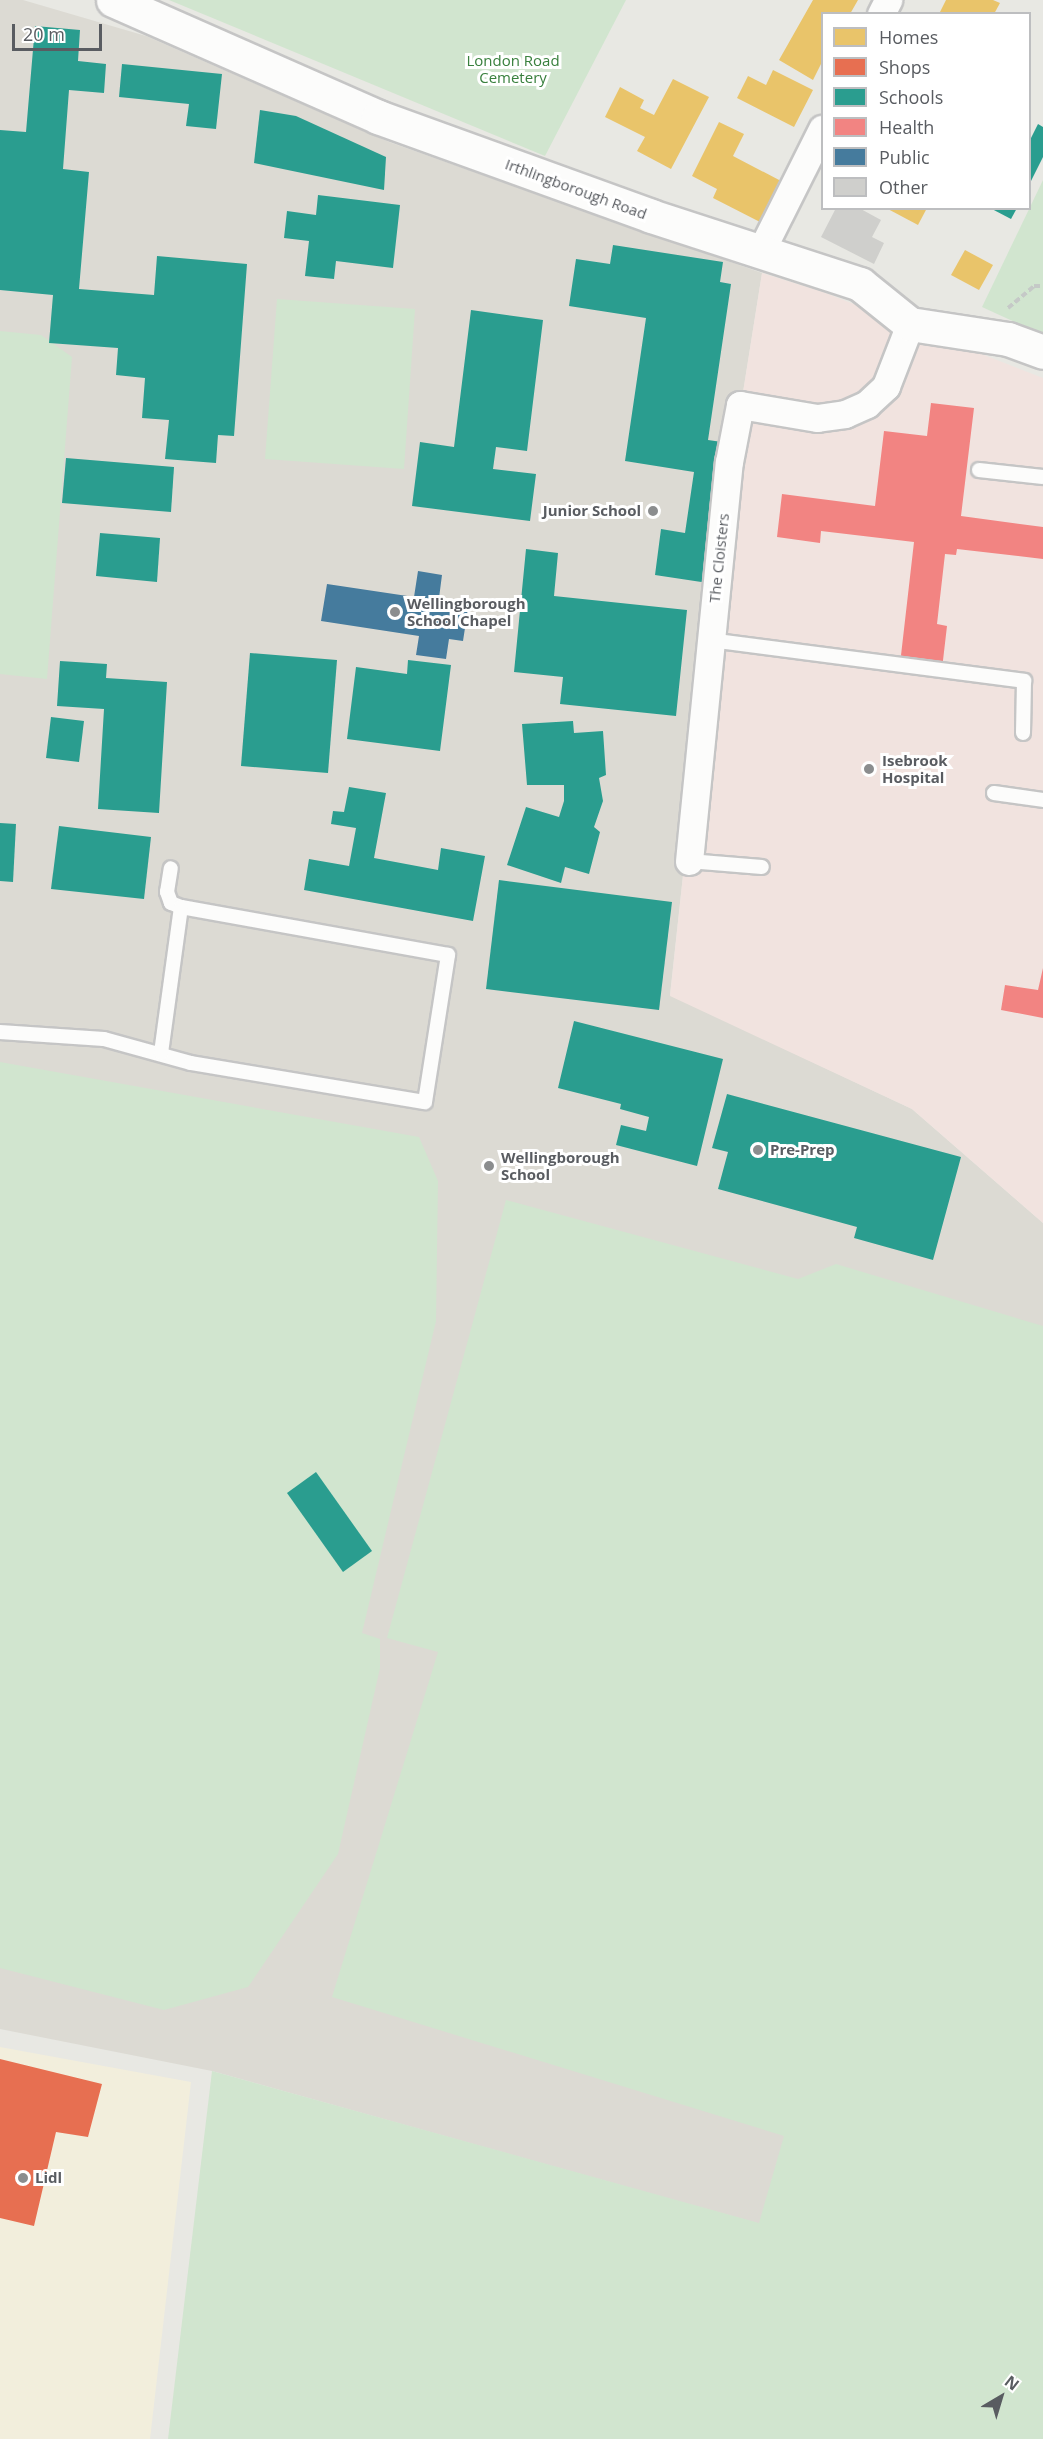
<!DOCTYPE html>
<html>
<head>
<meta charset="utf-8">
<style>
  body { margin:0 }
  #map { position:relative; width:1043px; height:2439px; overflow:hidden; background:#e8e8e3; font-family:"Open Sans",sans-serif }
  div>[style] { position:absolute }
  .commercial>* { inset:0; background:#f2eedc }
  .education>* { inset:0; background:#dcdad3 }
  .medical>* { inset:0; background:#f1e3df }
  .green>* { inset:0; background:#d1e5cf }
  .homes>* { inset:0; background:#e9c46a }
  .shops>* { inset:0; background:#e76f51 }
  .schools>* { inset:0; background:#2a9d8f }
  .health>* { inset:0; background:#f28482 }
  .public>* { inset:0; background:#457b9d }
  .building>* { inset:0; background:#cfcfcc }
  .path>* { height:4px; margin-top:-2px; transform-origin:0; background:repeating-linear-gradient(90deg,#c5c9c7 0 6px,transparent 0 9px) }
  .roads { filter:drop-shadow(2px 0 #c5c5c5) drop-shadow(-2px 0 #c5c5c5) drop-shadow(0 2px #c5c5c5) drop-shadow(0 -2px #c5c5c5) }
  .lane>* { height:14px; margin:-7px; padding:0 7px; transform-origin:7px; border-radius:7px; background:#fcfcfb }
  .street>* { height:27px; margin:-13.5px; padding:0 13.5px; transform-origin:13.5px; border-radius:13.5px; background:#fcfcfb }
  .secondary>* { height:33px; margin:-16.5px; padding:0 16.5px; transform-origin:16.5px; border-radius:16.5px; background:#fcfcfb }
  .dots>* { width:16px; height:16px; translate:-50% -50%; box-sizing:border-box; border:3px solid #fff; border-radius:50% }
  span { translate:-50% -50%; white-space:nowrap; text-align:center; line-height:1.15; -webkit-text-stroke:6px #fff; paint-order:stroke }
  .park-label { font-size:15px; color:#39803e }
  .street-label { font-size:15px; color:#595c61 }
  .poi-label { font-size:15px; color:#595c61; font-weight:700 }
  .right { translate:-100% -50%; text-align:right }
  .left { translate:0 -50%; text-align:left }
  .legend { position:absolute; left:821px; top:12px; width:210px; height:198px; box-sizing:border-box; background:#fff; border:2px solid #bdbec0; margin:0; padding:8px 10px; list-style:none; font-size:18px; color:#595c61 }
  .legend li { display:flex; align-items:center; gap:12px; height:30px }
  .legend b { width:30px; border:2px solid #bdbec0 }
  .north { position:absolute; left:971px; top:2367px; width:60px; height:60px; -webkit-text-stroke:4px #fff; paint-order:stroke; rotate:38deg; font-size:16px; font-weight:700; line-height:24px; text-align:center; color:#595c61 }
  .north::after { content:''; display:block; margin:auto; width:21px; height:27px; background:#595c61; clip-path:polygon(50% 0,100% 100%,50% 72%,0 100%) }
  .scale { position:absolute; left:12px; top:24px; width:90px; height:27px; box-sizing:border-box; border:3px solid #595c61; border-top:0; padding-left:8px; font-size:18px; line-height:21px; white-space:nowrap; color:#595c61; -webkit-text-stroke:4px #fff; paint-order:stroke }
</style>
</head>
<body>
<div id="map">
  <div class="commercial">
    <div style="clip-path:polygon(0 2047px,191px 2082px,150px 2439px,0 2439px)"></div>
  </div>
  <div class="education">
    <div style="clip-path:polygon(0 0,23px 0,146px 36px,389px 142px,762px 273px,719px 543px,670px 995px,912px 1109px,1043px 1223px,1043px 2303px,212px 2071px,0 2029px)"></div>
  </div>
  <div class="medical">
    <div style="clip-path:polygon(762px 273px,823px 292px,1043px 378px,1043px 1223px,912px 1109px,670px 996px,719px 543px)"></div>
  </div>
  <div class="green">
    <div style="clip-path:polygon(169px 0,626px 0,545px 156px)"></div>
    <div style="clip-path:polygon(1043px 180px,1043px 335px,982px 307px)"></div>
    <div style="clip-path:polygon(277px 299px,415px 309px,404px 469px,265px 459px)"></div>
    <div style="clip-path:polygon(0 331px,41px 335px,72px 357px,47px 679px,0 674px)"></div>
    <div style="clip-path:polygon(0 1062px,419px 1137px,438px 1181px,436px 1321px,362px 1633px,380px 1639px,380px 1668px,338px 1854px,248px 1987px,164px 2010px,0 1968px)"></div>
    <div style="clip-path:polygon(506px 1200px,798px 1279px,836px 1264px,1043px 1326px,1043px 2439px,168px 2439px,212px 2071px,759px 2223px,784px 2136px,332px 1997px,438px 1652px,387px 1638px)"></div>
  </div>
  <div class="homes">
    <div style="clip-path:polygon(813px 0,858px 0,850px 14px,822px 14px,822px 62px,813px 80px,779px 60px)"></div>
    <div style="clip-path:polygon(946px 0,993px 0,1000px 3px,994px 14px,939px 14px)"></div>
    <div style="clip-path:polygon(773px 70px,813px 90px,794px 127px,737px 98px,748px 76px,766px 85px)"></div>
    <div style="clip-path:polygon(673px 79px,709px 97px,671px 169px,637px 151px,645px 137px,605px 117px,620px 87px,644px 100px,640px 108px,654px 115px)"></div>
    <div style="clip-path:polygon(719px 122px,744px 134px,733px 156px,781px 181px,760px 222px,713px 198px,717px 189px,692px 176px)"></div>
    <div style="clip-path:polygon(886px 208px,927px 208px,918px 225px)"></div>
    <div style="clip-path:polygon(965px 250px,993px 265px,979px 290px,951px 275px)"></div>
  </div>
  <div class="shops">
    <div style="clip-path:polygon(0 2059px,102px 2084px,88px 2137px,56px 2132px,34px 2226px,0 2218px)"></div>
  </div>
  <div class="schools">
    <div style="clip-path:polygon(35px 26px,80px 30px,78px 61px,106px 64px,104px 93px,69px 90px,63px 169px,89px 172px,79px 289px,154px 295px,157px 256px,247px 264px,234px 436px,218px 435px,216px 463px,165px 459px,169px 420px,142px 418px,145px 378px,116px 375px,118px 348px,49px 343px,53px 295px,0 290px,0 130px,26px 132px)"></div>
    <div style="clip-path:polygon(122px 64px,222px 74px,216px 129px,186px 126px,189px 104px,119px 97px)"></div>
    <div style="clip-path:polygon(260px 110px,296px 116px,386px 157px,384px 190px,254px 163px)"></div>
    <div style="clip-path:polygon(1038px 124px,1043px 127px,1043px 157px,1030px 183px,1030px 140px)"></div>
    <div style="clip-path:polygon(318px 195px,400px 205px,393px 268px,336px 261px,334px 279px,305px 276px,309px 241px,284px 238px,287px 211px,316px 215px)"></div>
    <div style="clip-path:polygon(990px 208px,1017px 208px,1011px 219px)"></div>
    <div style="clip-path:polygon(613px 245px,723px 262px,720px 282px,731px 284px,708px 440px,729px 443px,708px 583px,655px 575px,661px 529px,685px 533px,694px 472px,625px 461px,646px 318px,569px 306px,576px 259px,610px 264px)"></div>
    <div style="clip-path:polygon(471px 310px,543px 320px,527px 451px,496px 447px,493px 469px,536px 474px,530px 521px,412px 506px,420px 442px,454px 447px)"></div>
    <div style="clip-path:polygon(66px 458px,174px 467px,171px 512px,62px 503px)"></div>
    <div style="clip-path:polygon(100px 533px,160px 538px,157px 582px,96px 576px)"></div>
    <div style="clip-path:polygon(526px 549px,558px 553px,554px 596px,687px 610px,676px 716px,560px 704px,563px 677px,514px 672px)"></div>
    <div style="clip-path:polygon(250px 653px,337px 660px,328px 773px,241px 766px)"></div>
    <div style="clip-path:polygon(408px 660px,451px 665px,440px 751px,347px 739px,356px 667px,407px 674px)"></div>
    <div style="clip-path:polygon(60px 661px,107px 664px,106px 678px,167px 682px,159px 813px,98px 809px,104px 709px,57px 706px)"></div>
    <div style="clip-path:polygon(51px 717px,84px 721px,79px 762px,46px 758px)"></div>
    <div style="clip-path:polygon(573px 721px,574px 733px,603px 731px,606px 775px,599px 778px,603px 801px,594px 827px,600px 832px,589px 874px,565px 867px,561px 883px,507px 865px,526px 807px,559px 817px,564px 801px,564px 785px,527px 785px,522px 724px)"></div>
    <div style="clip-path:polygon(349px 787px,386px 793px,374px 858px,438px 870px,441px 848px,485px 856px,473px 921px,304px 890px,309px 859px,349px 866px,356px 828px,331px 824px,333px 811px,344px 812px)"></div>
    <div style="clip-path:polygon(0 823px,16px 824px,13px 882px,0 881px)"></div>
    <div style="clip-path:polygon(59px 826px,151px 837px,144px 899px,51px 889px)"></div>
    <div style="clip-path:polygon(499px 880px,672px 902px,659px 1010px,486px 989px)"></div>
    <div style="clip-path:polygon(574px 1021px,723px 1059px,697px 1166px,616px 1145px,621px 1125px,646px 1131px,649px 1117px,620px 1109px,621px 1104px,558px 1088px)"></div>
    <div style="clip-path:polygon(727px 1094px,961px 1157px,933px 1260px,854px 1238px,857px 1227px,718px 1189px,728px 1152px,712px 1148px)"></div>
    <div style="clip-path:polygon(316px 1472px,372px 1551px,343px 1572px,287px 1493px)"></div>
  </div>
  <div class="health">
    <div style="clip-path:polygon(931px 403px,974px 408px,961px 516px,1043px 527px,1043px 559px,957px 549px,956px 555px,945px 554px,937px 624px,947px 626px,942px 669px,900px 664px,914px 542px,821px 531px,820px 543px,777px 537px,782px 494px,875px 506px,884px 431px,927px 436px)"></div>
    <div style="clip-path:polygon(1043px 968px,1043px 1018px,1001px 1010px,1005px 985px,1038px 990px)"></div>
  </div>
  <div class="public">
    <div style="clip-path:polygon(418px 571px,442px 575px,439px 598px,469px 602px,463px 641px,449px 639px,446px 659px,416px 655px,419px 636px,321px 621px,327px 584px,414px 597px)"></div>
  </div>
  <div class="building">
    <div style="clip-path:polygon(836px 208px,859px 208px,881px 220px,872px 237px,884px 243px,874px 264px,821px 237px)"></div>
  </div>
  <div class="path">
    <div style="left:1008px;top:308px;width:34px;rotate:-40deg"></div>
    <div style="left:1034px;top:286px;width:9px"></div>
  </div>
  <div class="roads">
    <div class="lane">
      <div style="left:979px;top:470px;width:64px;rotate:6.2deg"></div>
      <div style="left:710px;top:640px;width:317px;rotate:7.4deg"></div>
      <div style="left:1024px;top:681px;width:52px;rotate:91.1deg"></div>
      <div style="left:994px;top:793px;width:49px;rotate:8.1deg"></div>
      <div style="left:689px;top:861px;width:73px;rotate:4.7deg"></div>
      <div style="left:0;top:1032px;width:104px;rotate:3.9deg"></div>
      <div style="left:104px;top:1039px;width:90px;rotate:15.4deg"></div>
      <div style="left:191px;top:1063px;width:237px;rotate:9.5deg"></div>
      <div style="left:425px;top:1102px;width:149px;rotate:-81.1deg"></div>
      <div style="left:448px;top:955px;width:271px;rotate:-169.8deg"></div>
      <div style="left:181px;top:907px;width:11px;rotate:-158deg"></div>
      <div style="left:171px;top:903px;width:12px;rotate:-110deg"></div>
      <div style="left:167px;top:892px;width:24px;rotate:-81deg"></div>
      <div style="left:161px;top:1053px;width:147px;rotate:-82.2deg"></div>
    </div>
    <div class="street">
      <div style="left:881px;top:14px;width:16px;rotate:-63deg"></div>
      <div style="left:760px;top:253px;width:139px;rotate:-63.4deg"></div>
      <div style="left:689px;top:861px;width:401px;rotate:-84.3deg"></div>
      <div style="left:729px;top:462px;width:58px;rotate:-79.1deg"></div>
      <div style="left:740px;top:405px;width:78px;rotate:9.6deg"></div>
      <div style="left:817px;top:418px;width:28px;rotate:-8deg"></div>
      <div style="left:845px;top:414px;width:24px;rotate:-24deg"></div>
      <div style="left:867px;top:404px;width:26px;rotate:-43deg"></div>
      <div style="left:886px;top:386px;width:66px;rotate:-68.8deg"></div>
    </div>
    <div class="secondary">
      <div style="left:113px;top:0;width:290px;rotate:23.8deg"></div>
      <div style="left:378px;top:117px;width:290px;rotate:19.9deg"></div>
      <div style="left:651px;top:216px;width:220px;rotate:18deg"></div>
      <div style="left:860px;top:284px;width:64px;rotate:38.7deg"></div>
      <div style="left:910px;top:324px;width:99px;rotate:8.7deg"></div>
      <div style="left:1008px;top:339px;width:37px;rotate:20deg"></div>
    </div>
  </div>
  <div class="dots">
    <div style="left:653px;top:511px;background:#8b8d8e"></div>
    <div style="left:395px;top:612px;background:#8b8d8e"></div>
    <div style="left:869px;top:769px;background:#8b8d8e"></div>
    <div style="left:758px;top:1150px;background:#8b8d8e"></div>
    <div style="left:489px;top:1166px;background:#8b8d8e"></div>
    <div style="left:23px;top:2178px;background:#8b8d8e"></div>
  </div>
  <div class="park-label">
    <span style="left:513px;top:69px">London Road<br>Cemetery</span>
  </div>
  <div class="street-label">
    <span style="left:576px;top:189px;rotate:20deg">Irthlingborough Road</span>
    <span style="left:719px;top:558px;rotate:-84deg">The Cloisters</span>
  </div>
  <div class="poi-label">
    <span class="right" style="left:641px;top:511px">Junior School</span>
    <span class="left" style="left:407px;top:612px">Wellingborough<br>School Chapel</span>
    <span class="left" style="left:882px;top:769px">Isebrook<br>Hospital</span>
    <span class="left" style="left:770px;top:1150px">Pre-Prep</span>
    <span class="left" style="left:501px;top:1166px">Wellingborough<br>School</span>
    <span class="left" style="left:35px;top:2178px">Lidl</span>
  </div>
  <ul class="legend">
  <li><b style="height:16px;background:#e9c46a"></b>Homes</li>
  <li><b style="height:16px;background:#e76f51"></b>Shops</li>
  <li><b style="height:16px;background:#2a9d8f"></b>Schools</li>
  <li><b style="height:16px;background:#f28482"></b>Health</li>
  <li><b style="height:16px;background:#457b9d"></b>Public</li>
  <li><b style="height:16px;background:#cfcfcc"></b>Other</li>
  </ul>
  <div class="north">N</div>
  <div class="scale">20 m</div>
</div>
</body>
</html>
